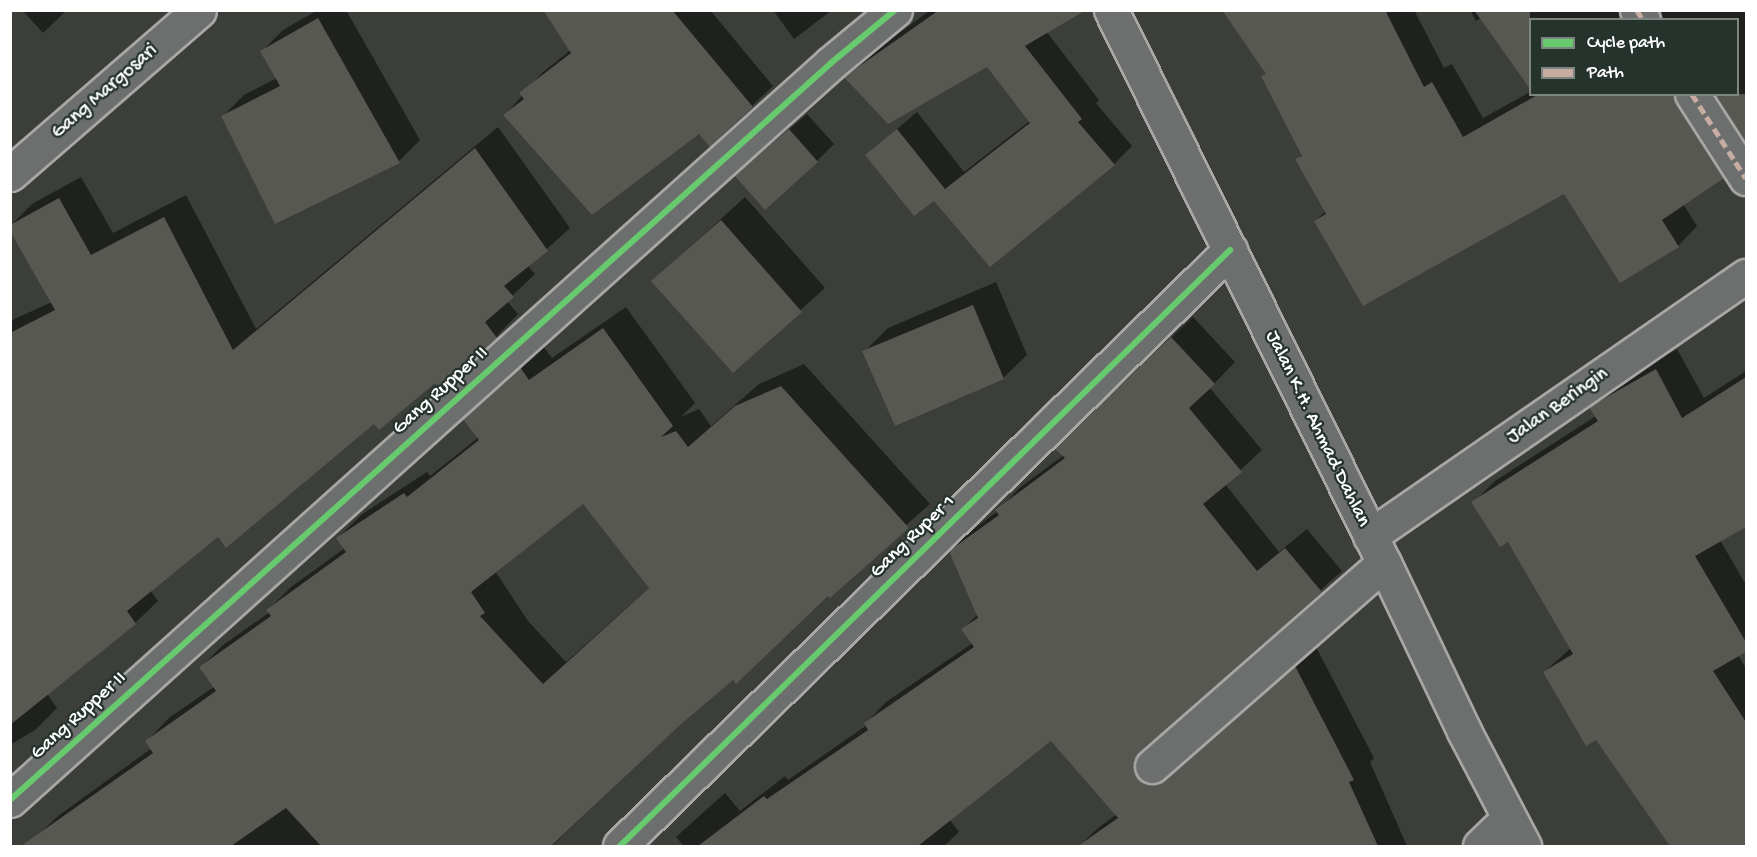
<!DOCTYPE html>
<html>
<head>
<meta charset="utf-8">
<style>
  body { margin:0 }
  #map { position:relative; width:1757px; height:857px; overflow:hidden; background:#3b3e39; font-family:"Gochi Hand",sans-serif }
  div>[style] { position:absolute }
  .shadow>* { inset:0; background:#0007 }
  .building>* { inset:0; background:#585853 }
  .roads { filter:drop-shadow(2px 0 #a7a8a6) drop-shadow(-2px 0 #a7a8a6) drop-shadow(0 2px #a7a8a6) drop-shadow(0 -2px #a7a8a6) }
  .minor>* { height:33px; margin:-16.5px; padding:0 16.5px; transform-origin:16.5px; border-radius:16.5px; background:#6c6f6d }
  .major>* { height:33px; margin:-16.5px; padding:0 16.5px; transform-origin:16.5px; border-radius:16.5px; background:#6c6f6d }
  .quiet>* { height:4.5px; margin-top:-2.25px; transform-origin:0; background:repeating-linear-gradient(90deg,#c7aca2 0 9px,transparent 0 13.5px) }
  .cycleway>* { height:6px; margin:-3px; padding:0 3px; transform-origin:3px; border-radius:3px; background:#67ca6e }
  span { translate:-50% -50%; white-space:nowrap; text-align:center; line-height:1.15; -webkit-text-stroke:4.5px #26332d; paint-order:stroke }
  .street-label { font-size:20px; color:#fff }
  .frame { position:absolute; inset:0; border:12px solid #fff; pointer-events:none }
  .legend { position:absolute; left:1529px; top:18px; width:210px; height:78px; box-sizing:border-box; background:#26332d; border:2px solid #7d8581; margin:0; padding:8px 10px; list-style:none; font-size:18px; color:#fff }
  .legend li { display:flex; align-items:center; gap:12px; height:30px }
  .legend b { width:30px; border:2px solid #7d8581 }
</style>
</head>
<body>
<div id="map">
  <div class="shadow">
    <div style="clip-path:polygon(22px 10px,67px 10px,43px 33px)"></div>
    <div style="clip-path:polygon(318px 10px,346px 10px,420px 140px,399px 161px,276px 222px,223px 116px,244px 95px,277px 78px,262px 51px,283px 30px)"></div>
    <div style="clip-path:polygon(545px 10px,710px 10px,773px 86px,752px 106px,699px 132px,505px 115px,542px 73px,572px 49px)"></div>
    <div style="clip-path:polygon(773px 10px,832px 10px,794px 39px)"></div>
    <div style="clip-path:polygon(931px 10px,1073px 10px,1046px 31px,1099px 100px,1096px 103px,1132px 146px,1114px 164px,934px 199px,867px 155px,917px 112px,964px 172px,1031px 120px,987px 66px,846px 77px,864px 58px)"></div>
    <div style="clip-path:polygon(1224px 10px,1414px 10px,1444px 68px,1452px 64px,1483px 118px,1530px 92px,1530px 94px,1702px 94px,1743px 157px,1723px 177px,1683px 204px,1697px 226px,1678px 246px,1565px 192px,1315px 221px,1326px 211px,1297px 160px,1303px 154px,1262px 77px,1267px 73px)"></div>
    <div style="clip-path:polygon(1470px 10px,1649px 10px,1653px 17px,1663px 19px,1661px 10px,1746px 10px,1746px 141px,1716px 94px,1738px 94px,1738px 20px,1530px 20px,1530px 86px,1481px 18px,1476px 21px)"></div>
    <div style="clip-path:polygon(807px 114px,834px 144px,817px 161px,736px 175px)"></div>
    <div style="clip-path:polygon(498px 127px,570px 228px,528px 266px,535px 274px,507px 301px,518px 314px,496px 337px,218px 535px,150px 590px,158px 601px,135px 623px,47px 694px,57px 708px,35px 730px,10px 745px,10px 321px,52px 302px,10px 226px,32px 204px,81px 177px,113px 233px,186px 195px,256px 329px)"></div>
    <div style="clip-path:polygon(745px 197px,825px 288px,733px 371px,653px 281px)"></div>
    <div style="clip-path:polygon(996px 282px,1027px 355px,1003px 378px,864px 352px,888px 328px)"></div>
    <div style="clip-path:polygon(evenodd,626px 307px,695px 403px,681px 417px,699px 409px,711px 426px,759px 384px,804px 364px,930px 504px,679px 724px,552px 846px,41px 846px,35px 838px,58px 816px,152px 748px,147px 741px,169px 718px,215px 686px,201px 667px,223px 645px,270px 612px,268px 610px,291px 587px,345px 548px,338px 538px,361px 515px,427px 472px,430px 476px,479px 437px,465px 419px,487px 396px,543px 346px,552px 358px,626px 307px,583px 502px,650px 587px,566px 662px,528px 621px,495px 571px,583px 502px)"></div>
    <div style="clip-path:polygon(1193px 317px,1235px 362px,1210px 388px,1262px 450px,1225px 484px,1279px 552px,1307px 529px,1342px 571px,1154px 738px,1154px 749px,1178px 764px,1186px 760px,1316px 647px,1374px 758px,1370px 762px,1407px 846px,1079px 846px,1098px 828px,1117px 814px,1051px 739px,950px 820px,959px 832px,944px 846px,684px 846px,676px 837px,725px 793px,740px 811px,785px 776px,788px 780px,867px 725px,866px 723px,886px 702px,973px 643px,963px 629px,978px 614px,950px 551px,971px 531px,998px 511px,1018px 489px,1064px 455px,1077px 427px)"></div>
    <div style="clip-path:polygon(1677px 349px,1704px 398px,1746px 371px,1746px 526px,1720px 540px,1746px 585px,1746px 650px,1738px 655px,1746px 669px,1746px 846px,1671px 846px,1596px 738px,1544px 672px,1571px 648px,1508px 540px,1473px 503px,1495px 481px,1596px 416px,1591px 407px,1613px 386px)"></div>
  </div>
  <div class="building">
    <div style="clip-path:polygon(543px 10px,672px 10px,753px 107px,710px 147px,699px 134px,592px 215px,503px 115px,524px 99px,519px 93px,571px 53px)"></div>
    <div style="clip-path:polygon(939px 10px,1086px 10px,1025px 46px,1082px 119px,1078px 122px,1115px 165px,990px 267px,934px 201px,914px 216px,865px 155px,897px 129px,945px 189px,1030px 123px,987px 67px,888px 124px,844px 77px)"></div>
    <div style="clip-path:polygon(1222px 10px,1385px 10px,1424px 87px,1432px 82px,1463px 137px,1539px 94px,1673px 94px,1676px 104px,1724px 178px,1662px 220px,1679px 247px,1620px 283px,1564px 194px,1363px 306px,1314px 221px,1326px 214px,1295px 159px,1302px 156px,1261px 76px,1266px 74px)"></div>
    <div style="clip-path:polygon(1474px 10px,1530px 10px,1530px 89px)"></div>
    <div style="clip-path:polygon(318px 18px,400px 163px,275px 224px,221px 116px,280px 86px,260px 51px)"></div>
    <div style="clip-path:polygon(1715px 94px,1746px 94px,1746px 144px)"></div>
    <div style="clip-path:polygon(789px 129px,818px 162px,765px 210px,734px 175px)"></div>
    <div style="clip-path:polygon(475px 148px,548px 251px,504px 286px,514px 297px,485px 322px,497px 338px,440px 389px,435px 383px,379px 430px,374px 424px,226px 548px,218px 537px,127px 611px,136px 624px,10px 725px,10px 333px,55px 310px,10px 231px,10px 225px,59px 198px,91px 255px,164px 217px,233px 350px)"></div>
    <div style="clip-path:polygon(721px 220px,802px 312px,733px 373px,651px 281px)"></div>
    <div style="clip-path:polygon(973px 305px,1004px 379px,895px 426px,862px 351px)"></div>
    <div style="clip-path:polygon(evenodd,603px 328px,673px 426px,661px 437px,676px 431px,688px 447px,735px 406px,781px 386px,909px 528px,830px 598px,828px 596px,736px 684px,733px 680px,680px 725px,551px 846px,321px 846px,286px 808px,231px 846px,21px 846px,153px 753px,145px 741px,216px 691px,199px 667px,271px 616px,266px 610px,346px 552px,336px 538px,404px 493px,407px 497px,479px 440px,463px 419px,520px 367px,529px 380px,603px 328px,583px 504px,649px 588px,543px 684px,480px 616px,485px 613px,471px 592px,583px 504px)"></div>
    <div style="clip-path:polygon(1171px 337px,1215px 384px,1189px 408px,1242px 472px,1203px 504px,1257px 571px,1285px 548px,1322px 592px,1140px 752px,1134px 761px,1134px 770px,1138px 779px,1147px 784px,1156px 784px,1164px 780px,1295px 666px,1354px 780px,1349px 782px,1378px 846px,1078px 846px,1118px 818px,1051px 741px,918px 846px,698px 846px,764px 796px,767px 799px,868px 730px,864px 723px,974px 647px,961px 629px,978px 618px,949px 551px,999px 515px,995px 510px,1065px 458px,1054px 448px)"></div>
    <div style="clip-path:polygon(1656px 369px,1682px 418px,1746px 377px,1746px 527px,1695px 556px,1746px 642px,1746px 652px,1713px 671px,1746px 722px,1746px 846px,1670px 846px,1596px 740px,1586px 746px,1543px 672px,1573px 654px,1508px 542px,1500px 547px,1471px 502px,1598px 421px,1589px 407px)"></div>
  </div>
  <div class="roads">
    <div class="minor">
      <div style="left:1637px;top:10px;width:12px;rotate:59deg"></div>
      <div style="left:1692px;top:94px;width:100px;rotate:57.3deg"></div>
      <div style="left:10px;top:174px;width:250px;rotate:-40.9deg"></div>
      <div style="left:1370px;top:536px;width:457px;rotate:-34.7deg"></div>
      <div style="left:1152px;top:766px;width:308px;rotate:-41.2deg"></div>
      <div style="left:10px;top:800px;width:1103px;rotate:-41.91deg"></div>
      <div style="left:831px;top:63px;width:83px;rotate:-39.6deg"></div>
      <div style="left:620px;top:846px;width:853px;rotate:-44.33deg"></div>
      <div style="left:1480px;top:846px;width:39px;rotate:-44deg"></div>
    </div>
    <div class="major">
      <div style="left:1111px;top:10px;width:617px;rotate:63.73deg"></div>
      <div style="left:1384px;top:563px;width:186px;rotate:64.5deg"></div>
      <div style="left:1464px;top:731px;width:130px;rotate:62.4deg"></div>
    </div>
  </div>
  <div class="quiet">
    <div style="left:1637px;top:10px;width:12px;rotate:59deg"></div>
    <div style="left:1692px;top:94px;width:100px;rotate:57.3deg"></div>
  </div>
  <div class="cycleway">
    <div style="left:10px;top:800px;width:1103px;rotate:-41.91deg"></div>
    <div style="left:831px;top:63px;width:83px;rotate:-39.6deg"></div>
    <div style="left:620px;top:846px;width:853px;rotate:-44.33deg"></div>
  </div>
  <div class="street-label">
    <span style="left:105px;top:92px;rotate:-41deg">Gang Margosari</span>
    <span style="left:441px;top:391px;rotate:-42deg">Gang Rupper II</span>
    <span style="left:1558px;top:406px;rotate:-35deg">Jalan Beringin</span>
    <span style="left:1317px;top:429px;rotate:64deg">Jalan K.H. Ahmad Dahlan</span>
    <span style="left:913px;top:537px;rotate:-44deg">Gang Ruper 1</span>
    <span style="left:79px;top:716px;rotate:-42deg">Gang Rupper II</span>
  </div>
  <div class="frame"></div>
  <ul class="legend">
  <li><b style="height:8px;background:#67ca6e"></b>Cycle path</li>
  <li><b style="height:8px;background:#c7aca2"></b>Path</li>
  </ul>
</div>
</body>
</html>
